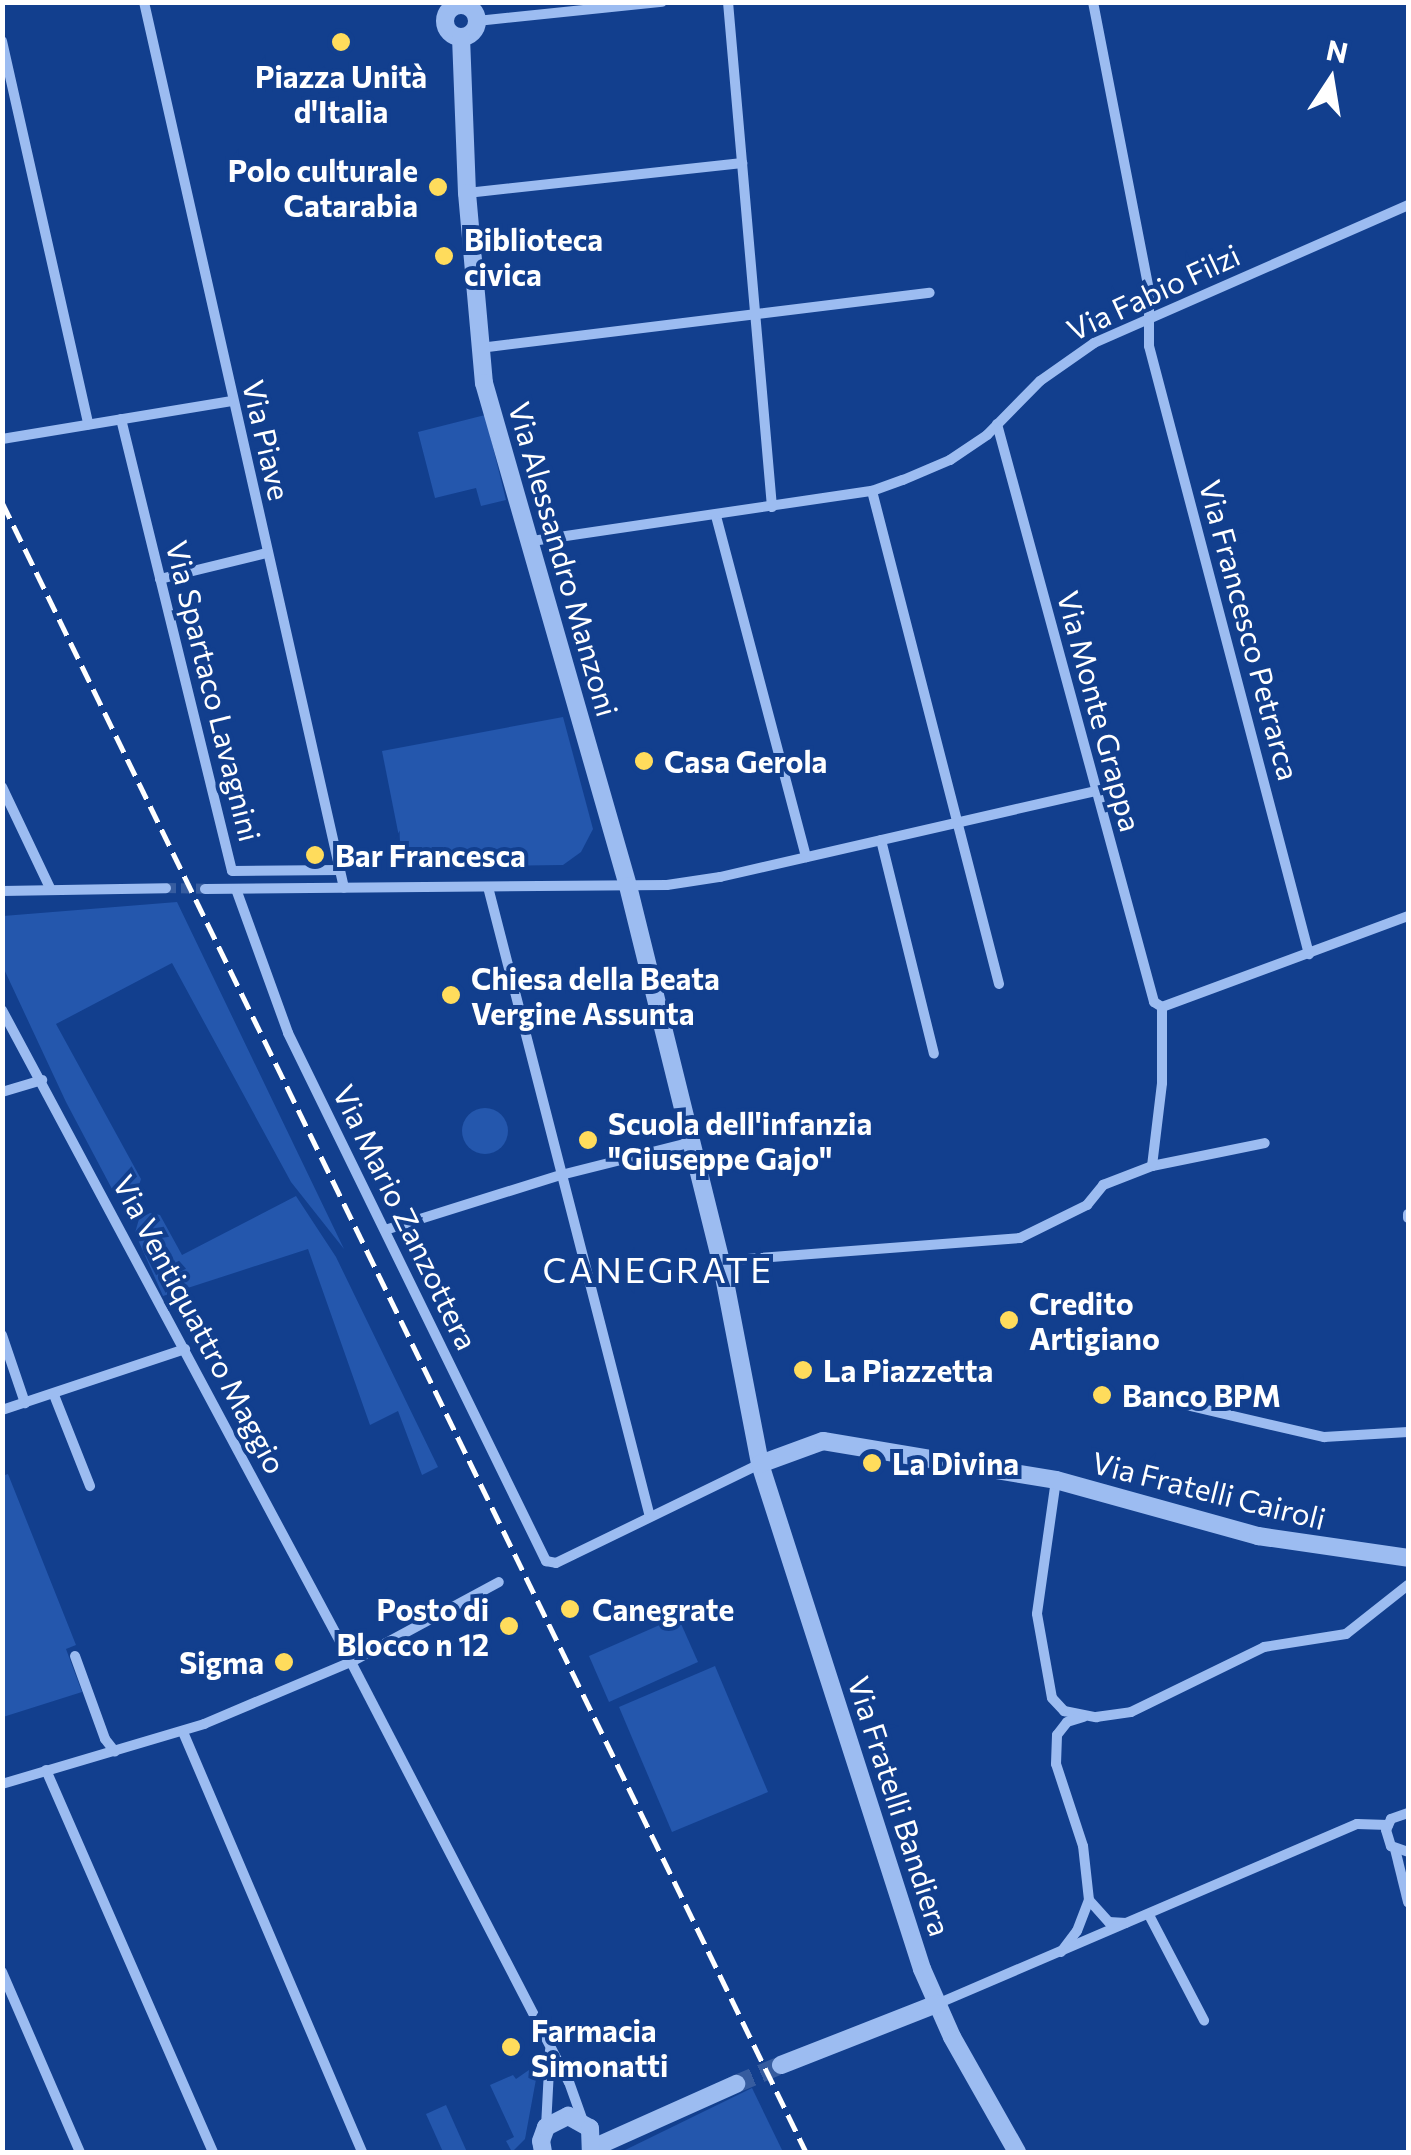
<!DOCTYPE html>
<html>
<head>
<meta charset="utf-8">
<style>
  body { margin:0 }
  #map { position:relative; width:1411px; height:2155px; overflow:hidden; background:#123f8e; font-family:Commissioner,sans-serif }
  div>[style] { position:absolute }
  .green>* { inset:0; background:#2457ad }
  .round { border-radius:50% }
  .minor-tunnel>* { height:10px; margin-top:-5px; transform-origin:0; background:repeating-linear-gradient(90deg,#365c9f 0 10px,transparent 0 15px) }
  .tertiary-tunnel>* { height:18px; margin-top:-9px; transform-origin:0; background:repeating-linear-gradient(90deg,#365c9f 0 18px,transparent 0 27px) }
  .minor>* { height:10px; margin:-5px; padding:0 5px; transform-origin:5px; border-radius:5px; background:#9cbcf1 }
  .tertiary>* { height:18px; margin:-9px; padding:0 9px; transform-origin:9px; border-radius:9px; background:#9cbcf1 }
  .tertiary>.ring { margin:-9px; padding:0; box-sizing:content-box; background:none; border:18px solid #9cbcf1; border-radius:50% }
  .rail>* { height:5px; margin-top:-2.5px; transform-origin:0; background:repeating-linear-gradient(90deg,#fff 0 18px,transparent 0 26px) }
  .dots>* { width:28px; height:28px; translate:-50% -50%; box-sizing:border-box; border:5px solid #123f8e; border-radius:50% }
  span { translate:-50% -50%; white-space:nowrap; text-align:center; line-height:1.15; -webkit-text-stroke:8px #123f8e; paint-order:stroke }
  .poi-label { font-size:30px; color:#fff; font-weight:700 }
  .right { translate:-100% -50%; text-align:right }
  .left { translate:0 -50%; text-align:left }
  .street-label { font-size:30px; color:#fff }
  .quarter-label { font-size:35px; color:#fff; letter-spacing:2.5px }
  .frame { position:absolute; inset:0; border:5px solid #fff; pointer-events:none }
  .north { position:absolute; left:1281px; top:30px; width:100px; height:100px; -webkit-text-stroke:8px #123f8e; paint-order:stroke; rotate:12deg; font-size:28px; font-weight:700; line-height:40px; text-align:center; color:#fff }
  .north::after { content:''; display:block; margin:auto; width:35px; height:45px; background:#fff; clip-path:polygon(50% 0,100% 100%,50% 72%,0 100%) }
</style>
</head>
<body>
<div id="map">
  <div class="green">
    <div style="clip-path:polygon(485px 415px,506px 500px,481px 506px,476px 488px,435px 498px,418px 432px)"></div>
    <div style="clip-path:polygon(563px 717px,593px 829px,581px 852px,563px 865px,405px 867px,382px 751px)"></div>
    <div style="clip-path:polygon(177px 902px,344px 1249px,291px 1182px,172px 963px,56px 1024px,141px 1179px,137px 1191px,128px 1195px,112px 1189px,66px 1102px,3px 967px,3px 916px)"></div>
    <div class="round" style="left:462px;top:1108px;width:46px;height:46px"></div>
    <div style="clip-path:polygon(296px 1196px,336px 1257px,438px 1467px,422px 1475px,398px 1411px,370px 1425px,308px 1249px,163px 1296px,135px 1233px,139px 1219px,150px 1213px,160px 1215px,182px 1255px)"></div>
    <div style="clip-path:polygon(8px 1474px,76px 1645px,66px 1649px,82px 1692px,3px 1717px,2px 1476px)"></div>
    <div style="clip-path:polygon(678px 1617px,698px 1662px,609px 1702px,589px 1656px)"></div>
    <div style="clip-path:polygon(715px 1666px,768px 1792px,672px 1832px,619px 1707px)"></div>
    <div style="clip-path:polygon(539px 2063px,525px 2139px,512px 2152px,506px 2141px,514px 2137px,490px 2085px,513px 2075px,516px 2079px)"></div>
    <div style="clip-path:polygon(752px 2088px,783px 2152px,623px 2152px,623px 2151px)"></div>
    <div style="clip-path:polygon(446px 2105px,467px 2152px,443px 2152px,426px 2114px)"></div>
  </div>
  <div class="minor-tunnel">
    <div style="left:166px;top:888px;width:39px;rotate:1deg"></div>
  </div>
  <div class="tertiary-tunnel">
    <div style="left:736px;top:2084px;width:49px;rotate:-22.9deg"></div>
  </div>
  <div class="minor">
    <div style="left:144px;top:2px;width:908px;rotate:77.28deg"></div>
    <div style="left:728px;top:2px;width:507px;rotate:85.02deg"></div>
    <div style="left:1093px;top:2px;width:292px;rotate:79deg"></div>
    <div style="left:1149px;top:289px;width:57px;rotate:90deg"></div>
    <div style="left:1149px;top:346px;width:629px;rotate:75.26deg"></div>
    <div style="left:477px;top:21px;width:186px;rotate:-5.9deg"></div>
    <div style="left:2px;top:41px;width:393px;rotate:77.3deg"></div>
    <div style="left:467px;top:193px;width:277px;rotate:-6.2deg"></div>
    <div style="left:480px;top:348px;width:453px;rotate:-7deg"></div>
    <div style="left:121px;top:419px;width:465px;rotate:76.2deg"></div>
    <div style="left:232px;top:871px;width:108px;rotate:-0.5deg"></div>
    <div style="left:997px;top:424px;width:599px;rotate:74.8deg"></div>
    <div style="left:1154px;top:1002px;width:9px;rotate:32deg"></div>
    <div style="left:2px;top:439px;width:233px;rotate:-9.4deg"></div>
    <div style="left:872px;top:491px;width:509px;rotate:75.55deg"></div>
    <div style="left:716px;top:516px;width:353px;rotate:75.2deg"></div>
    <div style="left:532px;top:541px;width:344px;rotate:-8.4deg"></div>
    <div style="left:872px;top:491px;width:33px;rotate:-20deg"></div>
    <div style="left:903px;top:480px;width:51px;rotate:-23.1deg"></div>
    <div style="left:950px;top:460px;width:45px;rotate:-34deg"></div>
    <div style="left:987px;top:435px;width:76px;rotate:-45.5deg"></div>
    <div style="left:1040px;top:381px;width:66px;rotate:-35.1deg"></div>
    <div style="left:1094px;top:343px;width:343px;rotate:-23.7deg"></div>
    <div style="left:160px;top:579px;width:110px;rotate:-13.7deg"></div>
    <div style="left:2px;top:787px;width:114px;rotate:64.6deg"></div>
    <div style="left:881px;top:840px;width:220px;rotate:76.1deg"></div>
    <div style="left:488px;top:887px;width:650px;rotate:75.58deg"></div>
    <div style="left:205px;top:889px;width:462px;rotate:-0.5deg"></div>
    <div style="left:667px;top:885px;width:54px;rotate:-8.6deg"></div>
    <div style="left:720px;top:877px;width:385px;rotate:-12.9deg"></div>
    <div style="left:236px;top:889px;width:153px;rotate:70.1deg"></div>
    <div style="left:288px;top:1033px;width:588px;rotate:63.96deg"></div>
    <div style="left:546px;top:1561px;width:10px;rotate:11deg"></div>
    <div style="left:556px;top:1563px;width:227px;rotate:-25.9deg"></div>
    <div style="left:2px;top:891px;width:164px;rotate:-1deg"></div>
    <div style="left:1162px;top:1007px;width:262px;rotate:-20.3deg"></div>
    <div style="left:2px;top:1010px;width:740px;rotate:61.84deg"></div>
    <div style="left:351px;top:1662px;width:473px;rotate:62.6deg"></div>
    <div style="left:569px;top:2082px;width:41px;rotate:70.3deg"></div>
    <div style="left:2px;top:1092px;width:42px;rotate:-16.7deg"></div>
    <div style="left:1152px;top:1166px;width:115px;rotate:-11.5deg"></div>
    <div style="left:1408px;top:1214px;width:4px;rotate:90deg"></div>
    <div style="left:385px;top:1230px;width:184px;rotate:-17.4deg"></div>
    <div style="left:561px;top:1175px;width:135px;rotate:-14.1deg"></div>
    <div style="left:721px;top:1261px;width:300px;rotate:-4.4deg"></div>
    <div style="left:1020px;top:1238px;width:75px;rotate:-26.2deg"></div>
    <div style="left:1087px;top:1205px;width:26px;rotate:-51deg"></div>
    <div style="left:1103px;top:1185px;width:53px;rotate:-21.2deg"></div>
    <div style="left:1152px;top:1166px;width:84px;rotate:-83.1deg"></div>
    <div style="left:1162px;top:1083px;width:76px;rotate:-90deg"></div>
    <div style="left:2px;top:1335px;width:72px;rotate:71.3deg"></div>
    <div style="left:54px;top:1395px;width:98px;rotate:68.4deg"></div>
    <div style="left:1186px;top:1405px;width:142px;rotate:13.1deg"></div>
    <div style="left:1324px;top:1437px;width:84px;rotate:-3.4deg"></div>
    <div style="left:2px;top:1410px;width:193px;rotate:-18.4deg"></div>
    <div style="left:1056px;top:1480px;width:135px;rotate:98.1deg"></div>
    <div style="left:1037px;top:1614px;width:85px;rotate:79.9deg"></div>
    <div style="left:1052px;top:1698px;width:18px;rotate:47deg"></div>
    <div style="left:1064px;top:1711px;width:33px;rotate:11deg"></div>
    <div style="left:1096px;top:1717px;width:35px;rotate:-8deg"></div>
    <div style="left:1131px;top:1712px;width:148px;rotate:-26deg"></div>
    <div style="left:1264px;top:1647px;width:83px;rotate:-9deg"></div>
    <div style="left:1346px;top:1634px;width:79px;rotate:-38.3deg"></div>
    <div style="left:75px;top:1656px;width:88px;rotate:70.1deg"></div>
    <div style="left:105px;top:1739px;width:16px;rotate:52deg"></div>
    <div style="left:183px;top:1732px;width:457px;rotate:66.9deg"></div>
    <div style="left:46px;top:1770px;width:417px;rotate:66.4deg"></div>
    <div style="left:2px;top:1784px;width:211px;rotate:-16.5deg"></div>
    <div style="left:204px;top:1724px;width:160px;rotate:-22.9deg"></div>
    <div style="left:351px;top:1662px;width:168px;rotate:-28.4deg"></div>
    <div style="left:1408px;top:1813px;width:18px;rotate:161deg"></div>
    <div style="left:1391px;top:1819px;width:12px;rotate:114deg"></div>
    <div style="left:1386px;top:1830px;width:17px;rotate:73deg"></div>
    <div style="left:1391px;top:1846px;width:18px;rotate:19deg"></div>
    <div style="left:1395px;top:1849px;width:55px;rotate:76.2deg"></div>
    <div style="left:1089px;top:1900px;width:30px;rotate:48deg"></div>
    <div style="left:1109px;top:1922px;width:17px;rotate:3deg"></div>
    <div style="left:1149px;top:1915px;width:119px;rotate:62.4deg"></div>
    <div style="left:1061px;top:1952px;width:26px;rotate:-53deg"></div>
    <div style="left:1077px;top:1931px;width:33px;rotate:-69deg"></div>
    <div style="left:1089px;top:1900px;width:54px;rotate:-96.3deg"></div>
    <div style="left:1083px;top:1846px;width:86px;rotate:-108.2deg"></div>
    <div style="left:1056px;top:1764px;width:29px;rotate:-88deg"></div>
    <div style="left:1057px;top:1735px;width:16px;rotate:-52deg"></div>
    <div style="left:1067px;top:1722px;width:17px;rotate:-17deg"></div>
    <div style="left:2px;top:1972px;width:196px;rotate:66.6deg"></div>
    <div style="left:937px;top:2004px;width:457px;rotate:-23.2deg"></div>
    <div style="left:1357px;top:1824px;width:31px;rotate:2deg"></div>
    <div style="left:546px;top:2127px;width:77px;rotate:-87deg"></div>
  </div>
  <div class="tertiary">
    <div class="ring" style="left:445px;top:5px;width:14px;height:14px"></div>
    <div style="left:461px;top:37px;width:156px;rotate:87.8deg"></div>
    <div style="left:467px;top:193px;width:191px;rotate:84.9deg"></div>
    <div style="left:484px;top:383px;width:523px;rotate:74.02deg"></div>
    <div style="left:628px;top:886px;width:386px;rotate:76.1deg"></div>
    <div style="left:721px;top:1261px;width:207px;rotate:79.1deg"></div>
    <div style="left:760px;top:1464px;width:530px;rotate:72.21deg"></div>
    <div style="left:922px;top:1969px;width:74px;rotate:66.2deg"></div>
    <div style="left:952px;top:2037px;width:132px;rotate:60.5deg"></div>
    <div style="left:760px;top:1464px;width:67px;rotate:-20.1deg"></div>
    <div style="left:823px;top:1441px;width:236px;rotate:9.5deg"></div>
    <div style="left:1056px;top:1480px;width:210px;rotate:15.5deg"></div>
    <div style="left:1258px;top:1536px;width:152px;rotate:8.3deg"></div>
    <div style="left:781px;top:2065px;width:168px;rotate:-21.4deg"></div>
    <div style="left:593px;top:2148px;width:157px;rotate:-24.1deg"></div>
    <div style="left:543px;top:2152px;width:11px;rotate:-100deg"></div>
    <div style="left:541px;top:2141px;width:15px;rotate:-70deg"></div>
    <div style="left:546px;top:2127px;width:25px;rotate:-27deg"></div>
    <div style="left:568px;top:2116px;width:25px;rotate:29deg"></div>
    <div style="left:590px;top:2128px;width:24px;rotate:88deg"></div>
  </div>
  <div class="rail">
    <div style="left:2px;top:502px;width:1835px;rotate:64.02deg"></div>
  </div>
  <div class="dots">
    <div style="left:341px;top:42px;background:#ffdc5c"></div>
    <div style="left:438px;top:187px;background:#ffdc5c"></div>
    <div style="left:444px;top:256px;background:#ffdc5c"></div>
    <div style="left:644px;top:761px;background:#ffdc5c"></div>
    <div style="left:315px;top:855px;background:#ffdc5c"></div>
    <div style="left:451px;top:995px;background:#ffdc5c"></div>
    <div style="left:588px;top:1140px;background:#ffdc5c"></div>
    <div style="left:1009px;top:1320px;background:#ffdc5c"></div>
    <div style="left:803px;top:1370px;background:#ffdc5c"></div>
    <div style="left:1102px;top:1395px;background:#ffdc5c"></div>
    <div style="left:872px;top:1463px;background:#ffdc5c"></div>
    <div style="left:570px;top:1609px;background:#ffdc5c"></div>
    <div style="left:509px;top:1626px;background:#ffdc5c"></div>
    <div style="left:284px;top:1662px;background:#ffdc5c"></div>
    <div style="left:511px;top:2047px;background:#ffdc5c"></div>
  </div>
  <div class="poi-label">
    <span style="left:341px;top:93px">Piazza Unità<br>d'Italia</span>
    <span class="right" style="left:418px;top:187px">Polo culturale<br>Catarabia</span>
    <span class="left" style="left:464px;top:256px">Biblioteca<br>civica</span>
    <span class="left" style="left:664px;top:761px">Casa Gerola</span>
    <span class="left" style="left:335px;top:855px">Bar Francesca</span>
    <span class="left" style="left:471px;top:995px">Chiesa della Beata<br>Vergine Assunta</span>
    <span class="left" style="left:608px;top:1140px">Scuola dell'infanzia<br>"Giuseppe Gajo"</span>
    <span class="left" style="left:1029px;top:1320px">Credito<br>Artigiano</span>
    <span class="left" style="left:823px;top:1370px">La Piazzetta</span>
    <span class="left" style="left:1122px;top:1395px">Banco BPM</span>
    <span class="left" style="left:892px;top:1463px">La Divina</span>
    <span class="right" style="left:489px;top:1626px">Posto di<br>Blocco n 12</span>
    <span class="left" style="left:592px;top:1609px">Canegrate</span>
    <span class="right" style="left:264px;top:1662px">Sigma</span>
    <span class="left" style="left:531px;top:2047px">Farmacia<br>Simonatti</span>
  </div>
  <div class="street-label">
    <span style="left:1153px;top:292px;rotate:-25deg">Via Fabio Filzi</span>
    <span style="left:267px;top:440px;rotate:77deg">Via Piave</span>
    <span style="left:564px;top:559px;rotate:74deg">Via Alessandro Manzoni</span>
    <span style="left:1250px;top:630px;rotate:75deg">Via Francesco Petrarca</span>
    <span style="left:214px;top:691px;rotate:76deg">Via Spartaco Lavagnini</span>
    <span style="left:1100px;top:711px;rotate:75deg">Via Monte Grappa</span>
    <span style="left:406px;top:1217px;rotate:64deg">Via Mario Zanzottera</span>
    <span style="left:200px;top:1324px;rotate:62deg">Via Ventiquattro Maggio</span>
    <span style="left:1209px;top:1490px;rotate:14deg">Via Fratelli Cairoli</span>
    <span style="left:900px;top:1806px;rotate:72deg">Via Fratelli Bandiera</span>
  </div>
  <div class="quarter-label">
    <span style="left:658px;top:1269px">CANEGRATE</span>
  </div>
  <div class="frame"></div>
  <div class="north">N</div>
</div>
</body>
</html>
